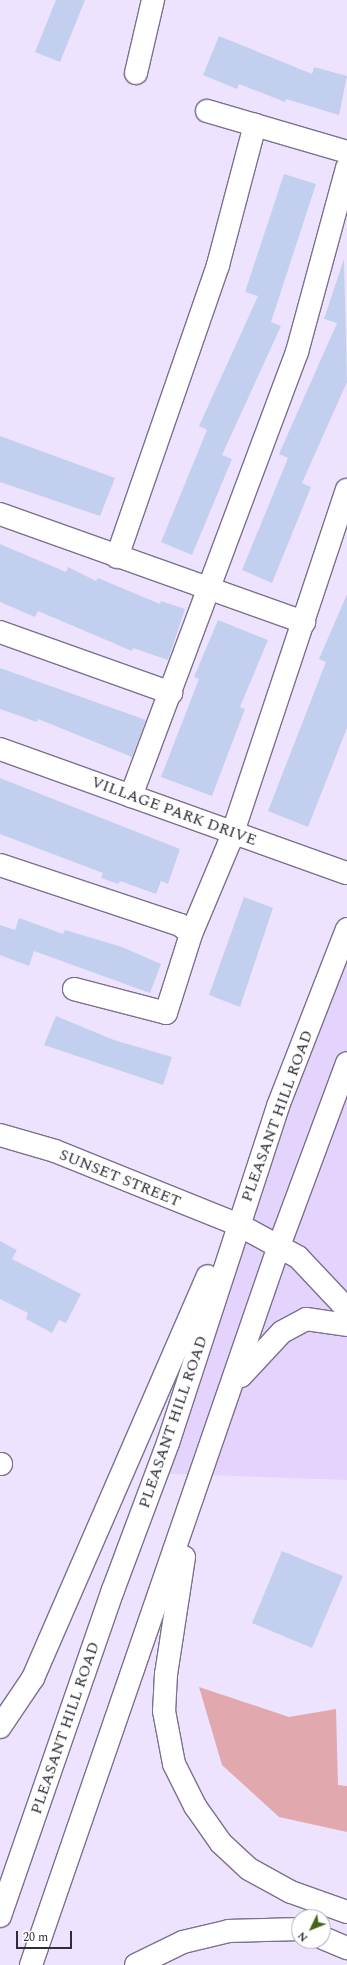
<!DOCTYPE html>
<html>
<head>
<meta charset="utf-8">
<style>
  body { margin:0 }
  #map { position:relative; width:347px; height:1965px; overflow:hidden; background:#eee3ff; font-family:Spectral,serif }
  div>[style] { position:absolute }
  .built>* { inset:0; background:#e4d4fd }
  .green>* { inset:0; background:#e1a8ae }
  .building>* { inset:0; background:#c2cfef }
  .roads { filter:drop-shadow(1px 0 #7c708e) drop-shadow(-1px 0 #7c708e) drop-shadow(0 1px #7c708e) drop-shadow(0 -1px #7c708e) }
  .minor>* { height:22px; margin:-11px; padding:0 11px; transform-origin:11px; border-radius:11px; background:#fff }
  .trunk>* { height:22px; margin:-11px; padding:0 11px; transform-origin:11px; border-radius:11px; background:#fff }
  span { translate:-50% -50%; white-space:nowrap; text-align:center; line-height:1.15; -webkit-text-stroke:3px #fff; paint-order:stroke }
  .street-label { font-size:16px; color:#312c39 }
  .north { position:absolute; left:291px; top:1909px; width:40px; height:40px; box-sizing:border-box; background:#fff; border:1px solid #adabb0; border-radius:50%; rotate:227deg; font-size:11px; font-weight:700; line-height:16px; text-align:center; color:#312c39 }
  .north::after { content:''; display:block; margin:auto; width:14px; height:18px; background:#466519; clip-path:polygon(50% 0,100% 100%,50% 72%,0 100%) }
  .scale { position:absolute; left:16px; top:1931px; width:56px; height:18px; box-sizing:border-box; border:2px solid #312c39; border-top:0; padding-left:5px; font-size:12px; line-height:14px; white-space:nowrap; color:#312c39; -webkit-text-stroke:3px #fff; paint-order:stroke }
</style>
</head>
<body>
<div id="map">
  <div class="built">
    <div style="clip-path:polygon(347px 952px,347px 1480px,144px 1473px,259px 1180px)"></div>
  </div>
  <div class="green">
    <div style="clip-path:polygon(199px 1687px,289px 1717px,336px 1709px,338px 1785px,347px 1786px,347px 1832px,279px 1817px,222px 1765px)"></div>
  </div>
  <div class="building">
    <div style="clip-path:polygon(56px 0,85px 0,60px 62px,35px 52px)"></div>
    <div style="clip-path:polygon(219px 36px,312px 74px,314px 67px,347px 76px,339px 115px,286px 99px,285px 102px,239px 84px,237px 89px,203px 75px)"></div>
    <div style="clip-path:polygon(284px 174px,316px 184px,271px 322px,281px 326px,222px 455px,232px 459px,192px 555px,161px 542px,207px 430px,199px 426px,258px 296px,245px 292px)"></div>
    <div style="clip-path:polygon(344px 259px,347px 382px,302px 483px,311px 487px,272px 583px,242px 570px,288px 458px,279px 454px,337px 323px,324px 319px)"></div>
    <div style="clip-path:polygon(0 436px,115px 478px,100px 516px,0 482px)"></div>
    <div style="clip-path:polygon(0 544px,66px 572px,68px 567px,96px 581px,98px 578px,160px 604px,161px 601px,185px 609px,168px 660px,133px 648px,132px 651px,38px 611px,35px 617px,0 602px)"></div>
    <div style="clip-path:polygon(347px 594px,347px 728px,308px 827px,268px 811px,326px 662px,319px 659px)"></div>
    <div style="clip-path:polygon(218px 620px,268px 640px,240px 707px,245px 709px,212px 796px,161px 777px,199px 679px,194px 677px)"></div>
    <div style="clip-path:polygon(0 668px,146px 720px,132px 757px,38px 719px,37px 722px,0 709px)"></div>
    <div style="clip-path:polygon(0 778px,180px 849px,168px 884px,161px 881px,156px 894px,120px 881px,118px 884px,101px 878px,103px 873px,0 834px)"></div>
    <div style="clip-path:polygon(244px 897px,273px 908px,240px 1007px,209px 995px)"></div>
    <div style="clip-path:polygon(19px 918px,63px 934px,65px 930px,122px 947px,161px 964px,150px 993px,34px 951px,29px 966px,0 955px,0 925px,15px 930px)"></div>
    <div style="clip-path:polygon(56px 1016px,114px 1040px,172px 1057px,163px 1085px,44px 1045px)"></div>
    <div style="clip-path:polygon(0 1241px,17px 1250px,12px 1259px,81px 1294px,66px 1323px,59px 1320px,52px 1333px,26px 1319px,28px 1313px,0 1299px)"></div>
    <div style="clip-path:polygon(282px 1551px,343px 1576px,312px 1648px,252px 1623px)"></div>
  </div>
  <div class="roads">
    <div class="minor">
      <div style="left:136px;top:73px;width:75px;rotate:-76.9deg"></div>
      <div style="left:207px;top:111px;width:146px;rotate:16.3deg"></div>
      <div style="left:0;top:514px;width:323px;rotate:19.6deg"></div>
      <div style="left:117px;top:557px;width:309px;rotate:-70.9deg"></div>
      <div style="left:218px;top:265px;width:145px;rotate:-75.2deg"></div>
      <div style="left:0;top:632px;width:182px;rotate:19.6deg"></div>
      <div style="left:0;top:749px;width:368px;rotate:19.7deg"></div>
      <div style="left:131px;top:796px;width:474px;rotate:-69.5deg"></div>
      <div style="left:297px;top:352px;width:191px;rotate:-74.8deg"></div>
      <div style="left:0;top:865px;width:190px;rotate:18.4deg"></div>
      <div style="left:180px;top:925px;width:14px;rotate:39deg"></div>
      <div style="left:74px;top:989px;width:95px;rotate:14.6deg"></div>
      <div style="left:166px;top:1013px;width:83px;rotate:-72.4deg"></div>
      <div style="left:191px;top:934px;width:101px;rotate:-67.2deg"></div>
      <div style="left:230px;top:841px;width:370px;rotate:-71.6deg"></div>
      <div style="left:0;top:1135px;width:57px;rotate:16.2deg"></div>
      <div style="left:55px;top:1151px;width:198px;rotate:21.9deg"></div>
      <div style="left:239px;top:1225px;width:67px;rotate:28.5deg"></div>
      <div style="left:298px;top:1257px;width:71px;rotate:46.7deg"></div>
      <div style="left:0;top:1464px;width:1px"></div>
    </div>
    <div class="trunk">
      <div style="left:241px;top:1376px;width:60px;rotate:-47deg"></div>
      <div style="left:282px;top:1332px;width:27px;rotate:-28deg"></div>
      <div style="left:306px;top:1319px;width:41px;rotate:8.3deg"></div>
      <div style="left:184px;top:1557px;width:118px;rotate:98.7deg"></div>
      <div style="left:166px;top:1674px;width:37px;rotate:93deg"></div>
      <div style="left:164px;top:1711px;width:54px;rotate:79.3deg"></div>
      <div style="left:174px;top:1764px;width:47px;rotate:63.4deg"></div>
      <div style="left:195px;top:1806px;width:45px;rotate:54.9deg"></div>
      <div style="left:221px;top:1843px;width:38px;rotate:43deg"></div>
      <div style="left:249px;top:1869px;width:48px;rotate:28.7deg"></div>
      <div style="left:291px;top:1892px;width:59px;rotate:19.7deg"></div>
      <div style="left:0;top:1727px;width:59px;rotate:-56deg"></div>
      <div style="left:33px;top:1678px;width:438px;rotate:-66.5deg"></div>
      <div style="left:0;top:1916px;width:345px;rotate:-70.9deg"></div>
      <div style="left:113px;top:1590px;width:157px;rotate:-69.5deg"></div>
      <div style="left:168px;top:1443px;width:354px;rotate:-71.9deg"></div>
      <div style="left:278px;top:1106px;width:190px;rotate:-68.7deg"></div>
      <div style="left:323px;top:1938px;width:26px;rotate:23deg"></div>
      <div style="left:31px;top:1965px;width:761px;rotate:-70.97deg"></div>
      <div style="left:279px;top:1246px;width:195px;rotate:-69.6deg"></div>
      <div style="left:136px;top:1965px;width:52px;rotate:-26.1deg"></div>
      <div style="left:183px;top:1942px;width:47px;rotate:-13.4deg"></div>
      <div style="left:229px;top:1931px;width:70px;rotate:-1.6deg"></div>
    </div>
  </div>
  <div class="street-label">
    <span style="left:174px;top:811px;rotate:20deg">VILLAGE PARK DRIVE</span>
    <span style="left:277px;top:1116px;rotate:-70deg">PLEASANT HILL ROAD</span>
    <span style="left:120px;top:1178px;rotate:22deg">SUNSET STREET</span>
    <span style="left:173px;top:1422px;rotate:-71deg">PLEASANT HILL ROAD</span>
    <span style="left:65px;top:1728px;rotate:-71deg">PLEASANT HILL ROAD</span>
  </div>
  <div class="north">N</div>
  <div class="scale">20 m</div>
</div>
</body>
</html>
